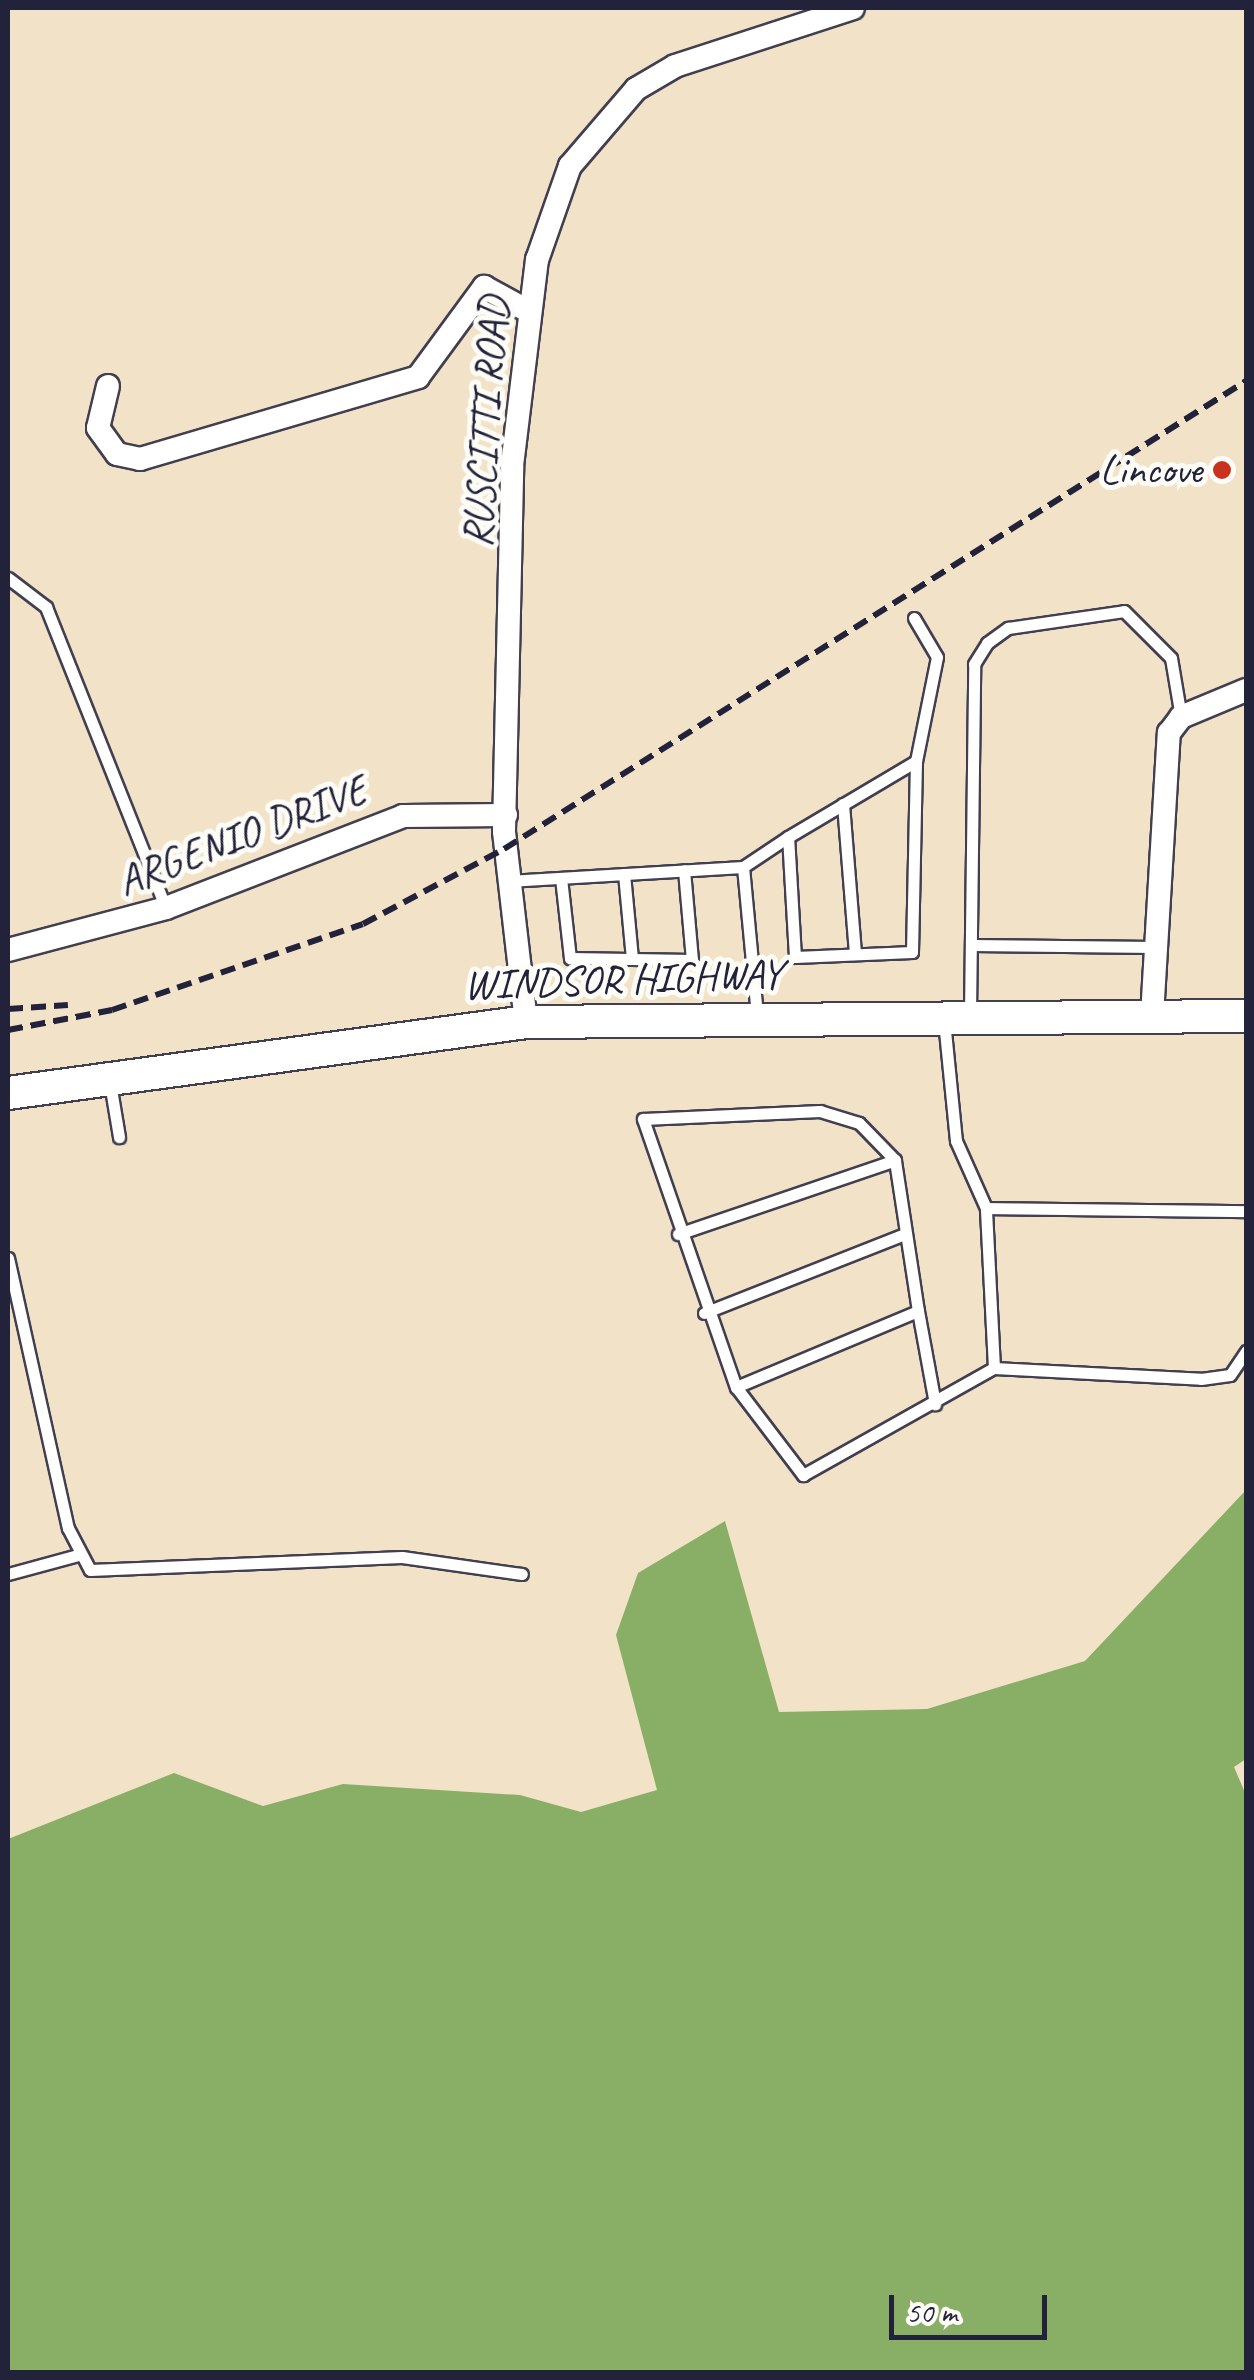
<!DOCTYPE html>
<html>
<head>
<meta charset="utf-8">
<style>
  body { margin:0 }
  #map { position:relative; width:1254px; height:2380px; overflow:hidden; background:#f2e3c8; font-family:Caveat,sans-serif }
  div>[style] { position:absolute }
  .forest>* { inset:0; background:#88af65 }
  .roads { filter:drop-shadow(2px 0 #413f50) drop-shadow(-2px 0 #413f50) drop-shadow(0 2px #413f50) drop-shadow(0 -2px #413f50) }
  .lane>* { height:11px; margin:-5.5px; padding:0 5.5px; transform-origin:5.5px; border-radius:5.5px; background:#fff }
  .street>* { height:22px; margin:-11px; padding:0 11px; transform-origin:11px; border-radius:11px; background:#fff }
  .secondary>* { height:32px; margin:-16px; padding:0 16px; transform-origin:16px; border-radius:16px; background:#fff }
  .rail>* { height:6px; margin-top:-3px; transform-origin:0; background:repeating-linear-gradient(90deg,#22223b 0 15px,transparent 0 23px) }
  .dots>* { width:28px; height:28px; translate:-50% -50%; box-sizing:border-box; border:5px solid #fdfcf7; border-radius:50% }
  span { translate:-50% -50%; white-space:nowrap; text-align:center; line-height:1.15; -webkit-text-stroke:10px #fdfcf7; paint-order:stroke }
  .street-label { font-size:42px; color:#22223b }
  .poi-label { font-size:42px; color:#22223b }
  .right { translate:-100% -50%; text-align:right }
  .frame { position:absolute; inset:0; border:10px solid #22223b; pointer-events:none }
  .scale { position:absolute; left:889px; top:2295px; width:158px; height:45px; box-sizing:border-box; border:5px solid #22223b; border-top:0; padding-left:12px; font-size:30px; line-height:35px; white-space:nowrap; color:#22223b; -webkit-text-stroke:8px #fdfcf7; paint-order:stroke }
</style>
</head>
<body>
<div id="map">
  <div class="forest">
    <div style="clip-path:polygon(1246px 1490px,1246px 1759px,1234px 1767px,1246px 1795px,1246px 2372px,8px 2372px,8px 1839px,174px 1773px,263px 1806px,343px 1784px,520px 1795px,581px 1812px,657px 1790px,616px 1635px,638px 1573px,725px 1521px,779px 1712px,927px 1709px,1085px 1661px)"></div>
  </div>
  <div class="roads">
    <div class="lane">
      <div style="left:8px;top:578px;width:48px;rotate:37.3deg"></div>
      <div style="left:46px;top:607px;width:324px;rotate:68.3deg"></div>
      <div style="left:914px;top:618px;width:45px;rotate:59.5deg"></div>
      <div style="left:937px;top:657px;width:106px;rotate:101.4deg"></div>
      <div style="left:843px;top:804px;width:150px;rotate:85.4deg"></div>
      <div style="left:743px;top:867px;width:54px;rotate:-33.7deg"></div>
      <div style="left:788px;top:837px;width:149px;rotate:-30.7deg"></div>
      <div style="left:916px;top:761px;width:191px;rotate:91.2deg"></div>
      <div style="left:912px;top:952px;width:117px;rotate:177.6deg"></div>
      <div style="left:795px;top:957px;width:120px;rotate:-93.3deg"></div>
      <div style="left:624px;top:874px;width:85px;rotate:84.6deg"></div>
      <div style="left:561px;top:878px;width:81px;rotate:83.6deg"></div>
      <div style="left:570px;top:958px;width:122px;rotate:0.9deg"></div>
      <div style="left:692px;top:960px;width:90px;rotate:-95.1deg"></div>
      <div style="left:508px;top:881px;width:235px;rotate:-3.4deg"></div>
      <div style="left:743px;top:867px;width:150px;rotate:84.6deg"></div>
      <div style="left:971px;top:945px;width:184px;rotate:0.6deg"></div>
      <div style="left:970px;top:1014px;width:350px;rotate:-89.3deg"></div>
      <div style="left:974px;top:664px;width:25px;rotate:-58deg"></div>
      <div style="left:987px;top:643px;width:26px;rotate:-36deg"></div>
      <div style="left:1008px;top:628px;width:117px;rotate:-8.3deg"></div>
      <div style="left:1124px;top:611px;width:66px;rotate:45deg"></div>
      <div style="left:1171px;top:658px;width:60px;rotate:80.4deg"></div>
      <div style="left:110px;top:1083px;width:55px;rotate:80.5deg"></div>
      <div style="left:986px;top:1208px;width:260px;rotate:0.7deg"></div>
      <div style="left:678px;top:1234px;width:229px;rotate:-18.8deg"></div>
      <div style="left:8px;top:1258px;width:277px;rotate:77.5deg"></div>
      <div style="left:68px;top:1528px;width:47px;rotate:62.4deg"></div>
      <div style="left:90px;top:1570px;width:312px;rotate:-2.4deg"></div>
      <div style="left:402px;top:1557px;width:121px;rotate:8.1deg"></div>
      <div style="left:918px;top:1311px;width:95px;rotate:79.6deg"></div>
      <div style="left:704px;top:1313px;width:216px;rotate:-21.5deg"></div>
      <div style="left:994px;top:1368px;width:207px;rotate:3deg"></div>
      <div style="left:1201px;top:1379px;width:29px;rotate:-8deg"></div>
      <div style="left:1230px;top:1375px;width:29px;rotate:-56deg"></div>
      <div style="left:736px;top:1387px;width:197px;rotate:-22.7deg"></div>
      <div style="left:918px;top:1311px;width:153px;rotate:-98.7deg"></div>
      <div style="left:895px;top:1160px;width:52px;rotate:-134.2deg"></div>
      <div style="left:859px;top:1123px;width:41px;rotate:-162.9deg"></div>
      <div style="left:820px;top:1111px;width:177px;rotate:177.4deg"></div>
      <div style="left:643px;top:1119px;width:284px;rotate:70.9deg"></div>
      <div style="left:736px;top:1387px;width:111px;rotate:52.7deg"></div>
      <div style="left:803px;top:1475px;width:219px;rotate:-29.3deg"></div>
      <div style="left:994px;top:1368px;width:160px;rotate:-92.9deg"></div>
      <div style="left:986px;top:1208px;width:73px;rotate:-114.1deg"></div>
      <div style="left:956px;top:1141px;width:122px;rotate:-95.7deg"></div>
      <div style="left:8px;top:1574px;width:73px;rotate:-15.2deg"></div>
    </div>
    <div class="street">
      <div style="left:108px;top:386px;width:43px;rotate:103.4deg"></div>
      <div style="left:98px;top:428px;width:32px;rotate:54deg"></div>
      <div style="left:117px;top:454px;width:24px;rotate:12deg"></div>
      <div style="left:140px;top:459px;width:290px;rotate:-16.4deg"></div>
      <div style="left:418px;top:377px;width:112px;rotate:-53.7deg"></div>
      <div style="left:484px;top:287px;width:50px;rotate:28.6deg"></div>
      <div style="left:8px;top:950px;width:163px;rotate:-14.9deg"></div>
      <div style="left:166px;top:908px;width:254px;rotate:-21.2deg"></div>
      <div style="left:403px;top:816px;width:103px;rotate:-0.6deg"></div>
      <div style="left:1152px;top:1016px;width:284px;rotate:-86.6deg"></div>
      <div style="left:1169px;top:733px;width:20px;rotate:-53deg"></div>
      <div style="left:1181px;top:717px;width:70px;rotate:-22.6deg"></div>
      <div style="left:526px;top:1022px;width:192px;rotate:-96.6deg"></div>
      <div style="left:504px;top:831px;width:365px;rotate:-88.7deg"></div>
      <div style="left:512px;top:466px;width:208px;rotate:-83.1deg"></div>
      <div style="left:537px;top:260px;width:100px;rotate:-70.7deg"></div>
      <div style="left:570px;top:166px;width:101px;rotate:-49.4deg"></div>
      <div style="left:636px;top:89px;width:45px;rotate:-30.5deg"></div>
      <div style="left:675px;top:66px;width:187px;rotate:-18deg"></div>
    </div>
    <div class="secondary">
      <div style="left:8px;top:1093px;width:523px;rotate:-7.8deg"></div>
      <div style="left:526px;top:1022px;width:720px;rotate:-0.48deg"></div>
    </div>
  </div>
  <div class="rail">
    <div style="left:8px;top:1009px;width:60px;rotate:-3.8deg"></div>
    <div style="left:8px;top:1030px;width:106px;rotate:-10.9deg"></div>
    <div style="left:112px;top:1010px;width:265px;rotate:-18.9deg"></div>
    <div style="left:363px;top:924px;width:160px;rotate:-28deg"></div>
    <div style="left:504px;top:849px;width:877px;rotate:-32.24deg"></div>
  </div>
  <div class="dots">
    <div style="left:1222px;top:470px;background:#c8321e"></div>
  </div>
  <div class="street-label">
    <span style="left:486px;top:422px;rotate:-86deg">RUSCITTI ROAD</span>
    <span style="left:242px;top:836px;rotate:-21deg">ARGENIO DRIVE</span>
    <span style="left:623px;top:980px;rotate:-2deg">WINDSOR HIGHWAY</span>
  </div>
  <div class="poi-label">
    <span class="right" style="left:1202px;top:470px">Lincove</span>
  </div>
  <div class="frame"></div>
  <div class="scale">50 m</div>
</div>
</body>
</html>
